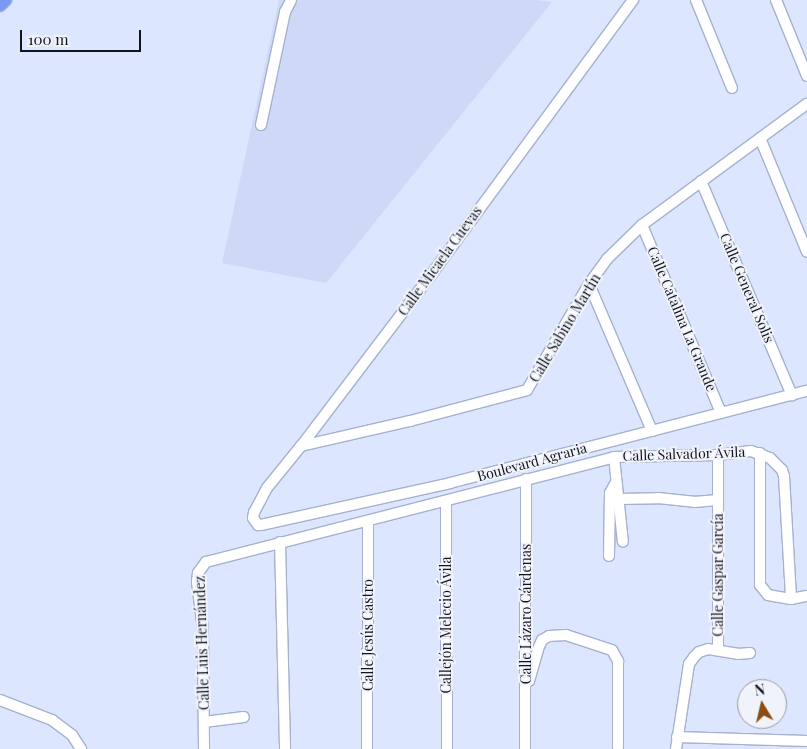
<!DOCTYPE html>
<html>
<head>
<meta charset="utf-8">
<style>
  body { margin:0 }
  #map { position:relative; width:807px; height:749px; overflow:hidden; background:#dce6ff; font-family:"Playfair Display",serif }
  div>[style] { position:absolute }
  .built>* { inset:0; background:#cdd9f7 }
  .roads { filter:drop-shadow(1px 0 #a5b1ce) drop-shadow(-1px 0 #a5b1ce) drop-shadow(0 1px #a5b1ce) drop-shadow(0 -1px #a5b1ce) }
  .minor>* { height:10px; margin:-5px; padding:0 5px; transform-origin:5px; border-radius:5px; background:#fff }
  .highway>* { height:14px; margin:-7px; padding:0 7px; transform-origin:7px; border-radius:7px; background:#7999f4 }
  span { translate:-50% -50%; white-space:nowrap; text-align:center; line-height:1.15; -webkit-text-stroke:4px #f1f3fa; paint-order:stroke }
  .street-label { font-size:14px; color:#10141f }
  .north { position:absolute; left:737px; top:679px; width:50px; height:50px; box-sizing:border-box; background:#f1f3fa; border:1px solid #979aa2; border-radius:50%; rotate:351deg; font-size:14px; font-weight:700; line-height:20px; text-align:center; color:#10141f }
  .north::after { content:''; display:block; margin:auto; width:18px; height:22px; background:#8b4d11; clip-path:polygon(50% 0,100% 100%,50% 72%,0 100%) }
  .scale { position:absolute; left:20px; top:30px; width:121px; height:22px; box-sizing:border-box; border:2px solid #10141f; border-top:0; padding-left:6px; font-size:15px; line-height:18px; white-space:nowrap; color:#10141f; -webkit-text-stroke:4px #f1f3fa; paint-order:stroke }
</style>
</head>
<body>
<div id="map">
  <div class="built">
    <div style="clip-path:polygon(279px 0,535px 0,552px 2px,326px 283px,222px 263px)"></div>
  </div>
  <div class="roads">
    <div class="minor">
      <div style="left:633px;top:0;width:336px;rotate:126.3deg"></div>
      <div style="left:434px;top:271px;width:220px;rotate:127.2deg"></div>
      <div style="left:301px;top:446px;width:54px;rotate:129deg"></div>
      <div style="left:267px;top:488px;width:27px;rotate:118deg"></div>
      <div style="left:254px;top:512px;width:6px;rotate:99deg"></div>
      <div style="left:253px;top:518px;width:9px;rotate:54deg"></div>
      <div style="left:258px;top:525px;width:3px"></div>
      <div style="left:261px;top:525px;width:194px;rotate:-12.5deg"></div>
      <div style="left:450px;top:483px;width:369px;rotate:-14.5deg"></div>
      <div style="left:696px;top:0;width:95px;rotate:67.8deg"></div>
      <div style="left:776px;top:0;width:82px;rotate:67.8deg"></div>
      <div style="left:261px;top:125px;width:116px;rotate:-78deg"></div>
      <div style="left:285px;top:12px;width:13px;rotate:-63deg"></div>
      <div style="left:760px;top:138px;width:123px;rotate:67.6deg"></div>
      <div style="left:701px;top:181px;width:233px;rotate:67deg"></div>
      <div style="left:642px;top:225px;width:204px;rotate:67.2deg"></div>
      <div style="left:589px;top:284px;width:160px;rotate:66.8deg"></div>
      <div style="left:301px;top:446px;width:112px;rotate:-12.9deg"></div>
      <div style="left:410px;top:421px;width:121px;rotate:-14.8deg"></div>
      <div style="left:527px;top:390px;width:123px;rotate:-59.7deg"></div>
      <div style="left:589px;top:284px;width:31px;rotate:-54deg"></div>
      <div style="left:607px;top:259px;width:49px;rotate:-44.2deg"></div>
      <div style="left:642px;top:225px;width:205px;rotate:-36.3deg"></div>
      <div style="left:760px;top:453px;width:132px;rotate:90deg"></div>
      <div style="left:760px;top:585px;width:13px;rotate:51deg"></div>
      <div style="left:768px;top:595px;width:23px;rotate:10deg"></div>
      <div style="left:614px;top:457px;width:85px;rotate:84deg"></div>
      <div style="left:619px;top:499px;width:39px;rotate:-1deg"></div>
      <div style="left:658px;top:498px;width:36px;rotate:6deg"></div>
      <div style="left:694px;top:502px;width:24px;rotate:-5deg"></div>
      <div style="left:446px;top:502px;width:247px;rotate:89.8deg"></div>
      <div style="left:280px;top:542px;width:207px;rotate:88.6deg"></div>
      <div style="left:609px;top:556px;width:63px;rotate:-89.1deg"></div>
      <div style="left:610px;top:493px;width:10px;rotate:-61deg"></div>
      <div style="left:718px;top:649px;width:194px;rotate:-90deg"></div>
      <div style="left:529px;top:681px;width:33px;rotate:-74deg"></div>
      <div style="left:538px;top:649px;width:10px;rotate:-66deg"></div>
      <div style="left:542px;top:640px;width:8px;rotate:-30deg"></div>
      <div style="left:549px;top:636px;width:17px;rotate:-3deg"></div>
      <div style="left:566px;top:635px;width:48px;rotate:18.1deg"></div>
      <div style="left:612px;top:650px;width:13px;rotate:61deg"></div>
      <div style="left:618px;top:661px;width:86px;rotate:90deg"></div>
      <div style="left:0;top:700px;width:56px;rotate:21deg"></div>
      <div style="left:52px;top:720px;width:25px;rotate:37deg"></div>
      <div style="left:72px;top:735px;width:17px;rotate:57deg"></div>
      <div style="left:204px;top:722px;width:40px;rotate:-7.1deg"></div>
      <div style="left:677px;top:737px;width:130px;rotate:1.8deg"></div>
      <div style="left:204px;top:749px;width:120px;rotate:-90.5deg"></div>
      <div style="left:203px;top:629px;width:47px;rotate:-97.3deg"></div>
      <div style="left:197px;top:582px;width:9px;rotate:-84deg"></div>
      <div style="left:198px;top:573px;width:14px;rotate:-54deg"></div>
      <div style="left:206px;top:562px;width:421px;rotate:-14.4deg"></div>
      <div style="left:614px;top:457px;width:104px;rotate:-1.1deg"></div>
      <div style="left:718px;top:455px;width:33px;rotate:-7deg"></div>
      <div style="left:751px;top:451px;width:20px;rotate:20deg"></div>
      <div style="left:770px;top:458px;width:17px;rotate:45deg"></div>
      <div style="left:782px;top:470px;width:6px;rotate:72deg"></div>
      <div style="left:784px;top:476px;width:123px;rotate:86.7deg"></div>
      <div style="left:791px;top:599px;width:16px;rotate:-11deg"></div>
      <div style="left:367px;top:749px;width:228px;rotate:-89.7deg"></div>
      <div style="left:525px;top:749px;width:270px;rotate:-89.8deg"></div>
      <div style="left:676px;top:749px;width:86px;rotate:-81.3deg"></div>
      <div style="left:689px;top:664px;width:9px;rotate:-54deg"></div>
      <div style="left:694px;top:657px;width:7px;rotate:-45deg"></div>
      <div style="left:699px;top:652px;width:9px;rotate:-18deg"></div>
      <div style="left:708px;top:649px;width:30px;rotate:9deg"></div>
      <div style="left:738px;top:654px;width:12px;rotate:-5deg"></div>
    </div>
    <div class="highway">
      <div style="left:0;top:4px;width:6px;rotate:-45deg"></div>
    </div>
  </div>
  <div class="street-label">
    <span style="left:440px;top:261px;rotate:-54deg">Calle Micaela Cuevas</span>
    <span style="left:747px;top:288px;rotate:67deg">Calle General Solis</span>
    <span style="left:682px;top:319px;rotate:67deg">Calle Catalina La Grande</span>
    <span style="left:565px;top:328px;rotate:-59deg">Calle Sabino Martín</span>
    <span style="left:684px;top:454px;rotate:-2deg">Calle Salvador Ávila</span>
    <span style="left:532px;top:462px;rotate:-15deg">Boulevard Agraria</span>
    <span style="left:718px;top:575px;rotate:-90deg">Calle Gaspar García</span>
    <span style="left:526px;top:614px;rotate:-90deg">Calle Lázaro Cárdenas</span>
    <span style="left:446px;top:625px;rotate:-90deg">Callejón Melecio Ávila</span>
    <span style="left:368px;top:635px;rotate:-90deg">Calle Jesús Castro</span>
    <span style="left:202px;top:643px;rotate:-92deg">Calle Luis Hernández</span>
  </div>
  <div class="north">N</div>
  <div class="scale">100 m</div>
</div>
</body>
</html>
